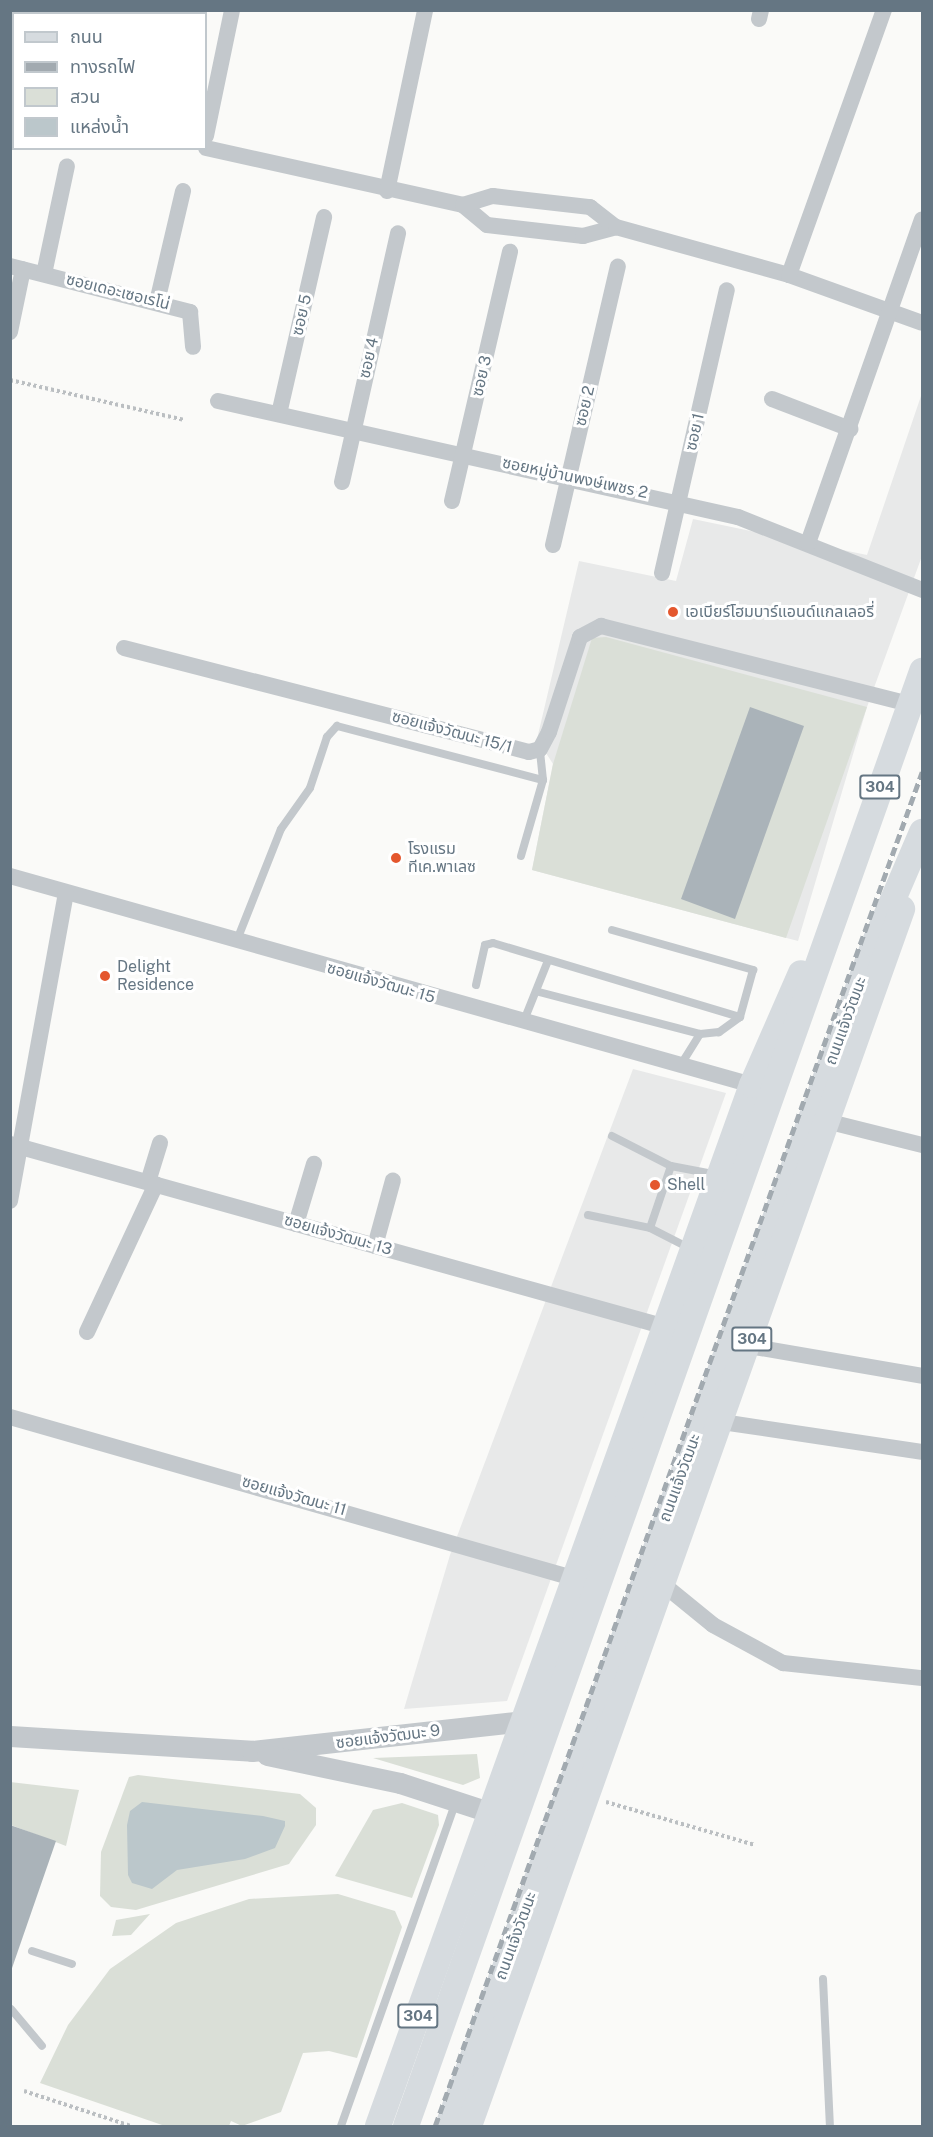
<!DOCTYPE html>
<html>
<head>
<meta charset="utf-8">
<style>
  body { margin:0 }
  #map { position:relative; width:933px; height:2137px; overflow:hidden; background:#fafaf8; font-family:"Public Sans","Noto Sans Thai",sans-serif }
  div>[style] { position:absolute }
  .built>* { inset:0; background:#e8e9e9 }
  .green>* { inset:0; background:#dadfd7 }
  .water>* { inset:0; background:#bbc7cb }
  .building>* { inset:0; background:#aab3b9 }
  .path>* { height:4px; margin-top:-2px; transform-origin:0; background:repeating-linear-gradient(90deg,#bbbfc2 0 3px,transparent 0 6px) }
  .service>* { height:8px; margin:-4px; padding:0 4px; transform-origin:4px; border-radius:4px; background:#c3c8cc }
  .minor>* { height:16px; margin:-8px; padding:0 8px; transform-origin:8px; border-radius:8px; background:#c3c8cc }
  .tertiary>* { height:21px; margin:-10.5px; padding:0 10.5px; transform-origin:10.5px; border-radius:10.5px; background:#c3c8cc }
  .primary>* { height:26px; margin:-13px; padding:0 13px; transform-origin:13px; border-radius:13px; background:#d6dbdf }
  .rail>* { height:4.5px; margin-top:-2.25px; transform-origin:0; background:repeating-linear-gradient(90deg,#a2aab0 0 9px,transparent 0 13.5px) }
  .dots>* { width:16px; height:16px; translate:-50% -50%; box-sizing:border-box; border:3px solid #fff; border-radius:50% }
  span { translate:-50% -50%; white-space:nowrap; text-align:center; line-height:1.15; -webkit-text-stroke:6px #fff; paint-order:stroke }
  .shield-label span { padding:2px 4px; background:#fff; border:2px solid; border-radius:4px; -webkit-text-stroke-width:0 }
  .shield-label { font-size:15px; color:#657683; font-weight:700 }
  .street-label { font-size:16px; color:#657683 }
  .poi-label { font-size:16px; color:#657683 }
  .left { translate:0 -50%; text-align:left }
  .frame { position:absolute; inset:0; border:12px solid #657683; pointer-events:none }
  .legend { position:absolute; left:12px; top:12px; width:195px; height:138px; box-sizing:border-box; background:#fff; border:2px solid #c1c8cd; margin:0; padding:8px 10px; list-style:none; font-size:18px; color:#657683 }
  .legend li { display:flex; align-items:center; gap:12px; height:30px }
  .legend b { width:30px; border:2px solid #c1c8cd }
</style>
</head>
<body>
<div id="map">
  <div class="built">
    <div style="clip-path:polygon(922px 393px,922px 556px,867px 707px,798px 941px,532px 870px,553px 764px,537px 739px,579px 561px,676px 581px,693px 519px,867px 555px)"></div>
    <div style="clip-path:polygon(633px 1069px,726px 1093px,507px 1701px,404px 1709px,450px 1555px)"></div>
  </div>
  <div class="green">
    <div style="clip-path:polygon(606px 637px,867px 707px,786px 938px,532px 870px,553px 764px,592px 638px)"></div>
    <div style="clip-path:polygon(477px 1754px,480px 1778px,463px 1785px,373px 1758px)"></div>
    <div style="clip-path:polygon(138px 1775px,300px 1794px,316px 1808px,316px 1825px,289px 1864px,136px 1910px,111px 1907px,100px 1896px,101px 1852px,129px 1777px)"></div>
    <div style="clip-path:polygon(10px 1782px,79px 1790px,66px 1846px,11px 1825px)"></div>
    <div style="clip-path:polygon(402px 1803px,438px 1815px,439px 1825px,412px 1898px,335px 1876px,373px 1810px)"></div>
    <div style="clip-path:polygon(338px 1894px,395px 1911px,402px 1927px,357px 2058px,329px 2051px,303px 2053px,281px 2112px,242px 2126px,231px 2121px,229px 2126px,165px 2126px,40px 2083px,68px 2025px,110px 1969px,176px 1923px,249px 1899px)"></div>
    <div style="clip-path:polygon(150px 1914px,131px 1935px,112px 1936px,116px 1920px)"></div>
  </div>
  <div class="water">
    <div style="clip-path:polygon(142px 1802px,263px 1816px,285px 1821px,285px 1826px,275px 1848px,245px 1859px,177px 1870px,152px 1889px,132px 1883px,128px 1875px,127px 1825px,130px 1811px)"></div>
  </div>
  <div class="building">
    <div style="clip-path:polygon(750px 707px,804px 726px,735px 919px,681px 899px)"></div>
    <div style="clip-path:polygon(10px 1825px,56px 1841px,11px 1971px,10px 1971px)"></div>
  </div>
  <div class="path">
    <div style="left:10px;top:380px;width:179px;rotate:12.9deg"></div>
    <div style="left:606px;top:1802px;width:155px;rotate:16.1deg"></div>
    <div style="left:24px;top:2091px;width:113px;rotate:18.1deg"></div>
  </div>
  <div class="service">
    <div style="left:521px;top:856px;width:79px;rotate:-73.9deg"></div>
    <div style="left:543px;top:780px;width:31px;rotate:-96deg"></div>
    <div style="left:612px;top:930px;width:147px;rotate:15.8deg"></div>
    <div style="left:753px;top:970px;width:49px;rotate:105.5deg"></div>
    <div style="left:740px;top:1017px;width:26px;rotate:144deg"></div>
    <div style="left:719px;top:1032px;width:19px;rotate:174deg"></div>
    <div style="left:700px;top:1034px;width:36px;rotate:122deg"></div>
    <div style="left:237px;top:940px;width:119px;rotate:-68.4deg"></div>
    <div style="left:281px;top:829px;width:50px;rotate:-54.7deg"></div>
    <div style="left:310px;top:788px;width:54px;rotate:-71.6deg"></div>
    <div style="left:327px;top:737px;width:15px;rotate:-48deg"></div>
    <div style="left:337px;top:726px;width:213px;rotate:14.7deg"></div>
    <div style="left:476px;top:985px;width:41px;rotate:-77.3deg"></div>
    <div style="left:485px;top:945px;width:8px;rotate:-14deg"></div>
    <div style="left:493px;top:943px;width:258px;rotate:16.7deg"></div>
    <div style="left:539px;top:992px;width:166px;rotate:14.6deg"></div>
    <div style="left:523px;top:1023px;width:65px;rotate:-68.2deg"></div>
    <div style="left:612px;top:1136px;width:66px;rotate:27deg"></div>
    <div style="left:671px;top:1166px;width:65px;rotate:108.7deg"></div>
    <div style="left:671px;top:1166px;width:48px;rotate:10.8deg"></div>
    <div style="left:588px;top:1215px;width:63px;rotate:11.8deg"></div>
    <div style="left:650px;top:1228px;width:44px;rotate:27.1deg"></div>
    <div style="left:32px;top:1951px;width:42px;rotate:18deg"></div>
    <div style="left:823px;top:1979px;width:147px;rotate:87.3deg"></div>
    <div style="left:11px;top:2009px;width:48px;rotate:50deg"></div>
    <div style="left:341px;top:2126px;width:344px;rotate:-70.5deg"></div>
  </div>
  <div class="minor">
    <div style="left:29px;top:14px;width:4px;rotate:-76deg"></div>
    <div style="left:759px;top:19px;width:9px;rotate:-77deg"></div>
    <div style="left:10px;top:96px;width:15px;rotate:-74deg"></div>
    <div style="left:206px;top:136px;width:129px;rotate:-78.3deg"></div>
    <div style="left:206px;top:148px;width:263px;rotate:12.5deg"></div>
    <div style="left:463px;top:205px;width:31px;rotate:40deg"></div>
    <div style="left:487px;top:225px;width:97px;rotate:6.5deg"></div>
    <div style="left:583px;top:236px;width:34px;rotate:-15deg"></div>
    <div style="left:387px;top:191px;width:185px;rotate:-78.1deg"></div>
    <div style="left:463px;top:205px;width:31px;rotate:-17deg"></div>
    <div style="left:493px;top:196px;width:98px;rotate:6.5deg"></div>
    <div style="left:590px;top:207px;width:33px;rotate:38deg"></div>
    <div style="left:616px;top:227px;width:180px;rotate:15.5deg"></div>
    <div style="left:789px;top:275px;width:141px;rotate:19.8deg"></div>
    <div style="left:10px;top:266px;width:186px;rotate:14.3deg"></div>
    <div style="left:190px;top:312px;width:35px;rotate:85deg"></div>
    <div style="left:44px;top:274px;width:110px;rotate:-78deg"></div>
    <div style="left:789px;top:275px;width:282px;rotate:-70.3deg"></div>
    <div style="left:157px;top:302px;width:114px;rotate:-76.8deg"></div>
    <div style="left:10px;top:332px;width:64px;rotate:-78.3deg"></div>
    <div style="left:772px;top:399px;width:84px;rotate:21deg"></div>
    <div style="left:218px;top:401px;width:533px;rotate:12.58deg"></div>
    <div style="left:738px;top:517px;width:198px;rotate:21.6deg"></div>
    <div style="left:279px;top:414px;width:202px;rotate:-77.1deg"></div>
    <div style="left:342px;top:482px;width:255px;rotate:-77.3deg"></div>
    <div style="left:452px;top:501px;width:256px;rotate:-76.9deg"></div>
    <div style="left:808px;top:543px;width:343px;rotate:-70.6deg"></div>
    <div style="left:553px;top:545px;width:286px;rotate:-76.9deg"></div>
    <div style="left:662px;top:573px;width:290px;rotate:-77.1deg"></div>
    <div style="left:124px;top:648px;width:418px;rotate:14.4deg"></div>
    <div style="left:529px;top:752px;width:11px;rotate:-15deg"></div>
    <div style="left:540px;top:749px;width:19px;rotate:-62deg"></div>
    <div style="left:549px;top:732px;width:100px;rotate:-71.9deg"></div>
    <div style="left:580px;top:637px;width:24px;rotate:-28deg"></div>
    <div style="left:601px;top:626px;width:319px;rotate:14.2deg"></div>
    <div style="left:10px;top:876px;width:771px;rotate:15.73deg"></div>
    <div style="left:830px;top:1122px;width:95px;rotate:14deg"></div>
    <div style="left:10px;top:1144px;width:681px;rotate:15.59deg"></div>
    <div style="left:148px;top:1182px;width:41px;rotate:-72.9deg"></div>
    <div style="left:10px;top:1201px;width:312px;rotate:-79.7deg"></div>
    <div style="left:296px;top:1224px;width:63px;rotate:-73.3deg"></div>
    <div style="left:375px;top:1246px;width:68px;rotate:-74.7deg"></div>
    <div style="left:87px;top:1332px;width:163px;rotate:-65deg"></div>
    <div style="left:749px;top:1346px;width:176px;rotate:9.8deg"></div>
    <div style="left:10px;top:1417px;width:589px;rotate:15.97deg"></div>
    <div style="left:722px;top:1422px;width:202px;rotate:8.5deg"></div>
    <div style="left:664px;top:1585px;width:63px;rotate:39.2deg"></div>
    <div style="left:713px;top:1625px;width:80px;rotate:28.5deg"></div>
    <div style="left:783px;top:1663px;width:140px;rotate:6.2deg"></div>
  </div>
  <div class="tertiary">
    <div style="left:10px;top:1736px;width:242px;rotate:3.5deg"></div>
    <div style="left:252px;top:1751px;width:275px;rotate:-6.3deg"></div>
    <div style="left:267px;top:1755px;width:136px;rotate:11.9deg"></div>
    <div style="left:400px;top:1783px;width:97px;rotate:18.1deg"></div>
  </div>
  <div class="primary">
    <div style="left:378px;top:2126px;width:1106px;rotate:-70.24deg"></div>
    <div style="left:752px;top:1085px;width:122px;rotate:-66.4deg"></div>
    <div style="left:406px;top:2126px;width:1544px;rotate:-70.47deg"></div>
    <div style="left:448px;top:2126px;width:1256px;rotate:-70.18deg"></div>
    <div style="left:874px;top:944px;width:122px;rotate:-66.8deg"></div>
    <div style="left:469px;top:2126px;width:1292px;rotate:-70.41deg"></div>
  </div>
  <div class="rail">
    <div style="left:435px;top:2126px;width:1439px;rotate:-70.22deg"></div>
  </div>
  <div class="dots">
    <div style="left:673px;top:612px;background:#e4572e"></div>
    <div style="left:396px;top:858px;background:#e4572e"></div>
    <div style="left:105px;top:976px;background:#e4572e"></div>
    <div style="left:655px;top:1185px;background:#e4572e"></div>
  </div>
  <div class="shield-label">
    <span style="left:880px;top:787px">304</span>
    <span style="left:752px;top:1339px">304</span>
    <span style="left:418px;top:2016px">304</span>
  </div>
  <div class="street-label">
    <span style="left:118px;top:292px;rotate:14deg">ซอยเดอะเซอเรโน่</span>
    <span style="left:302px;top:315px;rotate:-77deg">ซอย 5</span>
    <span style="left:369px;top:358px;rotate:-77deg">ซอย 4</span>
    <span style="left:482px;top:376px;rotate:-77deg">ซอย 3</span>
    <span style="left:585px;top:406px;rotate:-77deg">ซอย 2</span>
    <span style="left:695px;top:432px;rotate:-77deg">ซอย 1</span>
    <span style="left:575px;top:478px;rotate:12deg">ซอยหมู่บ้านพงษ์เพชร 2</span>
    <span style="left:452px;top:732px;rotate:15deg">ซอยแจ้งวัฒนะ 15/1</span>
    <span style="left:381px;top:983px;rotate:16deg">ซอยแจ้งวัฒนะ 15</span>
    <span style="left:846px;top:1021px;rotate:-70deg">ถนนแจ้งวัฒนะ</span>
    <span style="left:338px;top:1235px;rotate:16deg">ซอยแจ้งวัฒนะ 13</span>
    <span style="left:680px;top:1478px;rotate:-70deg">ถนนแจ้งวัฒนะ</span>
    <span style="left:294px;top:1496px;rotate:16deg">ซอยแจ้งวัฒนะ 11</span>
    <span style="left:388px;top:1737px;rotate:-7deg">ซอยแจ้งวัฒนะ 9</span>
    <span style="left:516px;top:1936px;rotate:-70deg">ถนนแจ้งวัฒนะ</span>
  </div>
  <div class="poi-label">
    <span class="left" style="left:685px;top:612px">เอเบียร์โฮมบาร์แอนด์แกลเลอรี่</span>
    <span class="left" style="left:408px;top:858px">โรงแรม<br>ทีเค.พาเลซ</span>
    <span class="left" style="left:117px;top:976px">Delight<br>Residence</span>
    <span class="left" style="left:667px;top:1185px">Shell</span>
  </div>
  <div class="frame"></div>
  <ul class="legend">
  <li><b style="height:8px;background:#d6dbdf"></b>ถนน</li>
  <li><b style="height:8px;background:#a2aab0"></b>ทางรถไฟ</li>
  <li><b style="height:16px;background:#dadfd7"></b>สวน</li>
  <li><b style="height:16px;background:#bbc7cb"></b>แหล่งน้ำ</li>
  </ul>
</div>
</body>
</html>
